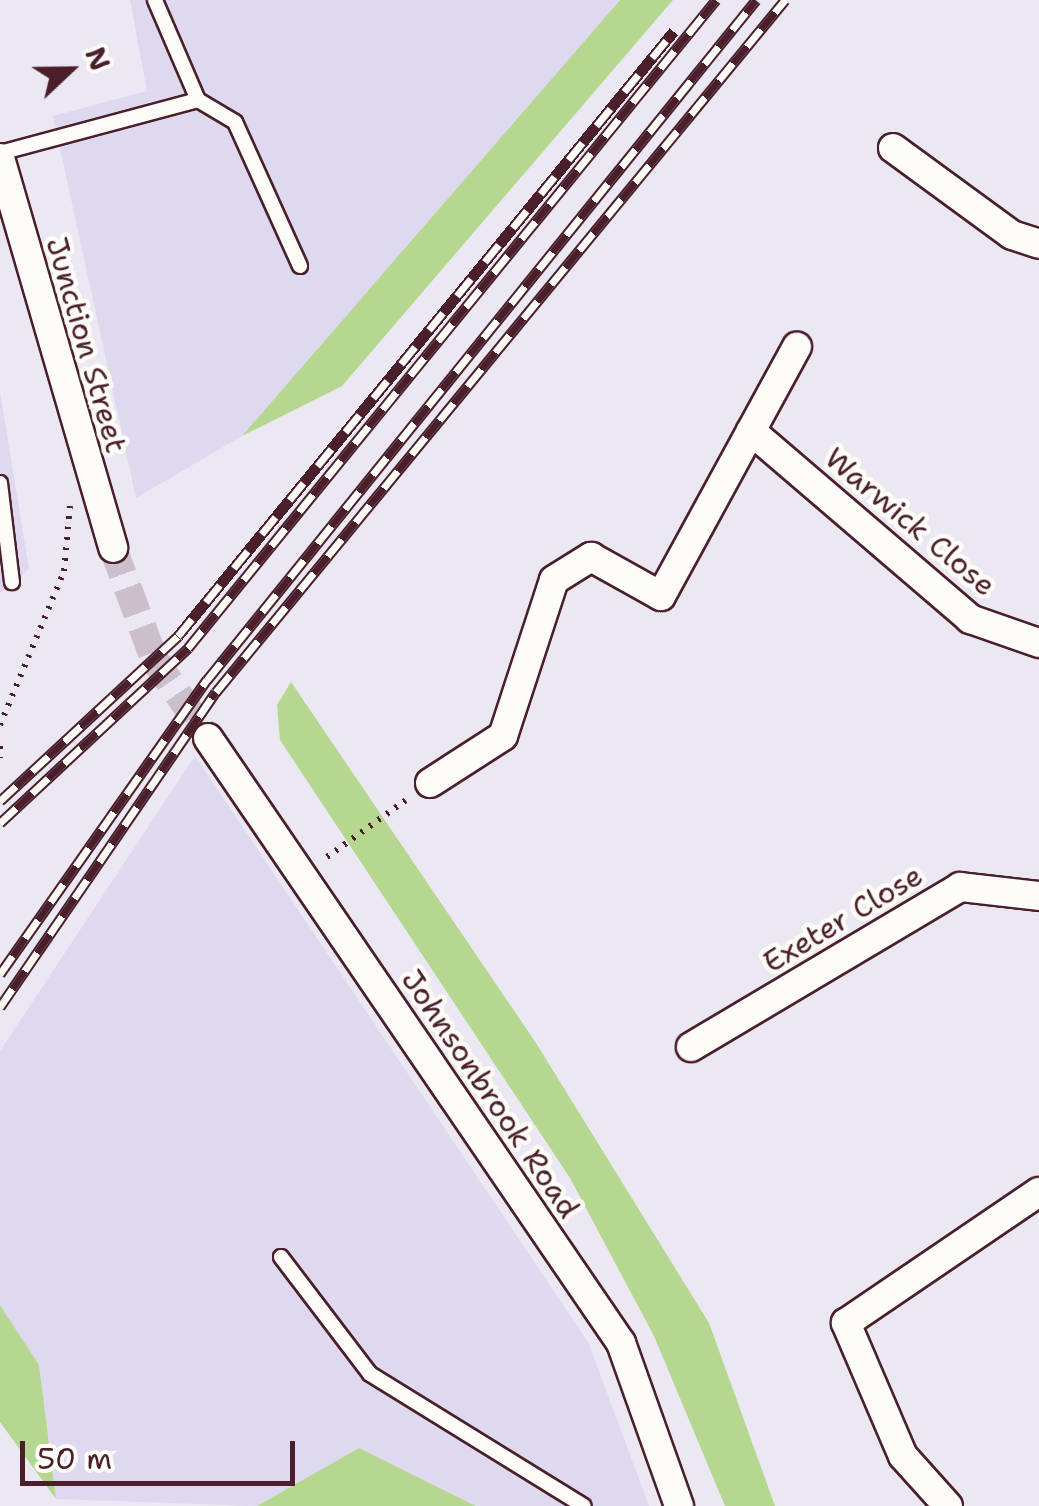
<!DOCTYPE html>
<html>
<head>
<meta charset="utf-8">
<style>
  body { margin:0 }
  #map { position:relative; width:1039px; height:1506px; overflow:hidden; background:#ebe7f3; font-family:"Shantell Sans",sans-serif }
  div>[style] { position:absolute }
  .built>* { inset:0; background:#dfd9f0 }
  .green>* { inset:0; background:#b6d790 }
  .street-tunnel>* { height:28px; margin-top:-14px; transform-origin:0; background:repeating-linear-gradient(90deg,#cbbfcb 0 28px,transparent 0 42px) }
  .path>* { height:6px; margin-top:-3px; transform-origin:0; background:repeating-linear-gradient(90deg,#4a1f2b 0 2.5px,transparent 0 10.5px) }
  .roads { filter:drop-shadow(2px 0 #4a1f2b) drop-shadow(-2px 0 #4a1f2b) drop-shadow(0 2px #4a1f2b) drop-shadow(0 -2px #4a1f2b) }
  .lane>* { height:14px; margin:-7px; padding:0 7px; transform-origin:7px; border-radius:7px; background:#fdfcf7 }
  .street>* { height:28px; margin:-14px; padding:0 14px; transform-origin:14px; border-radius:14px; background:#fdfcf7 }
  .rail>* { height:11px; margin-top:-5.5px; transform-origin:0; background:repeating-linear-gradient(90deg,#fdfcf7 0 22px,#4a1f2b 0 44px); box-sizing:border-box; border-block:2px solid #4a1f2b }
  span { translate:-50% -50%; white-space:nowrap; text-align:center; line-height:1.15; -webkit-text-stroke:9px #fdfcf7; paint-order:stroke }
  .street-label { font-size:30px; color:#4a1f2b }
  .north { position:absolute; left:20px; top:20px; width:100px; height:100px; -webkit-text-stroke:8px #fdfcf7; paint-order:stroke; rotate:68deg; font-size:28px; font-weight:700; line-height:40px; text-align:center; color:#4a1f2b }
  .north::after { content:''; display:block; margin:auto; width:35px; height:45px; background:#4a1f2b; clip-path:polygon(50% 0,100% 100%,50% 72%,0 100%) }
  .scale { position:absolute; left:20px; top:1441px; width:275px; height:45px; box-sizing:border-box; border:5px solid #4a1f2b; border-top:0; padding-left:12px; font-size:30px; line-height:35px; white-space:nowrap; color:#4a1f2b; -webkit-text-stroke:8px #fdfcf7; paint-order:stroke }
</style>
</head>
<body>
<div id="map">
  <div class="built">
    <div style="clip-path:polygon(130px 0,620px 0,242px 436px,136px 498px,53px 116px,147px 91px)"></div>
    <div style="clip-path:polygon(0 392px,29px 569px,0 593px)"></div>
    <div style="clip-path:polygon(195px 756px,589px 1344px,649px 1506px,476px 1506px,359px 1448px,257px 1506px,56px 1499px,39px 1365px,0 1305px,0 1051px)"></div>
  </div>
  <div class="green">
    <div style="clip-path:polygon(620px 0,673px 0,342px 386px,242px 436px)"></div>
    <div style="clip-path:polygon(291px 682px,536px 1043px,709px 1323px,775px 1506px,725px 1506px,654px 1336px,570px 1178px,280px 740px,277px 705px)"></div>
    <div style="clip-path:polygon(0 1305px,39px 1365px,56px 1499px,0 1422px)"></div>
    <div style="clip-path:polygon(359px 1448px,476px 1506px,257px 1506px)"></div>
  </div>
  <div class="street-tunnel">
    <div style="left:113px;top:548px;width:118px;rotate:69.7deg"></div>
    <div style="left:154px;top:659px;width:96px;rotate:55.6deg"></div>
  </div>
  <div class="path">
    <div style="left:0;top:725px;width:167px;rotate:-67.4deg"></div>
    <div style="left:64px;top:571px;width:66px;rotate:-84.8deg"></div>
    <div style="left:0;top:746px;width:12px;rotate:90deg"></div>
    <div style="left:327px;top:857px;width:97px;rotate:-35.8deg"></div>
  </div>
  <div class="roads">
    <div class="lane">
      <div style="left:198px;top:100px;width:43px;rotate:30.7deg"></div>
      <div style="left:235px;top:122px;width:158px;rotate:65.7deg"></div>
      <div style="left:0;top:153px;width:205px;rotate:-15deg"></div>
      <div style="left:198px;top:100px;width:109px;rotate:-113.3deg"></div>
      <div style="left:0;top:483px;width:100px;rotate:83.1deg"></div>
      <div style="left:281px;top:1257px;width:147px;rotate:52.7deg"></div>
      <div style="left:370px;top:1374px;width:251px;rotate:31.7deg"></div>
    </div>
    <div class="street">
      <div style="left:893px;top:148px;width:147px;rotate:36.2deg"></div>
      <div style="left:1012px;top:235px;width:28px;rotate:18deg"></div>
      <div style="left:0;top:158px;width:406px;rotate:73.8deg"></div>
      <div style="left:751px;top:431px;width:289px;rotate:40.6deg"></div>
      <div style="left:970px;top:619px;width:73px;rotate:19.2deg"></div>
      <div style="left:208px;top:738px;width:733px;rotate:55.68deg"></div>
      <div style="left:621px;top:1343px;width:173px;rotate:70.4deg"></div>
      <div style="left:430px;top:783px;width:87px;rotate:-32.8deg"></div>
      <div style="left:503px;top:736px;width:164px;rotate:-71.9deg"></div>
      <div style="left:554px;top:580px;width:44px;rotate:-31.9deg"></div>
      <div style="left:591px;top:557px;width:80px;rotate:29.1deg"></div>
      <div style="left:661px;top:596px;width:284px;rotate:-61.4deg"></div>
      <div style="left:691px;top:1047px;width:313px;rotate:-30.7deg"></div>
      <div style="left:960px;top:887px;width:80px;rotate:6.5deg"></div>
      <div style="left:948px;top:1506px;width:67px;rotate:-132deg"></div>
      <div style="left:903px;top:1456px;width:145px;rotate:-113.2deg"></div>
      <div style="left:846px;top:1323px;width:233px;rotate:-34.2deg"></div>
    </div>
  </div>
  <div class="rail">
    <div style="left:0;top:801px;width:243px;rotate:-42.8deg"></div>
    <div style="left:178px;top:636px;width:782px;rotate:-50.65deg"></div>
    <div style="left:0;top:823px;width:257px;rotate:-42.9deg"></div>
    <div style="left:188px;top:648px;width:836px;rotate:-50.83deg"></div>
    <div style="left:0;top:974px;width:360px;rotate:-54.9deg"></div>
    <div style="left:207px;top:680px;width:874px;rotate:-51.08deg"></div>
    <div style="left:0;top:1007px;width:382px;rotate:-55.6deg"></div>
    <div style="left:216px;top:692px;width:896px;rotate:-50.57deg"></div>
  </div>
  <div class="street-label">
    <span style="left:86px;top:345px;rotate:74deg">Junction Street</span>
    <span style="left:910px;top:522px;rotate:40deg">Warwick Close</span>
    <span style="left:843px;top:919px;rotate:-31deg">Exeter Close</span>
    <span style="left:490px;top:1094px;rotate:56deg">Johnsonbrook Road</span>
  </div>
  <div class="north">N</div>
  <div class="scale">50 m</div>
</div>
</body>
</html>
